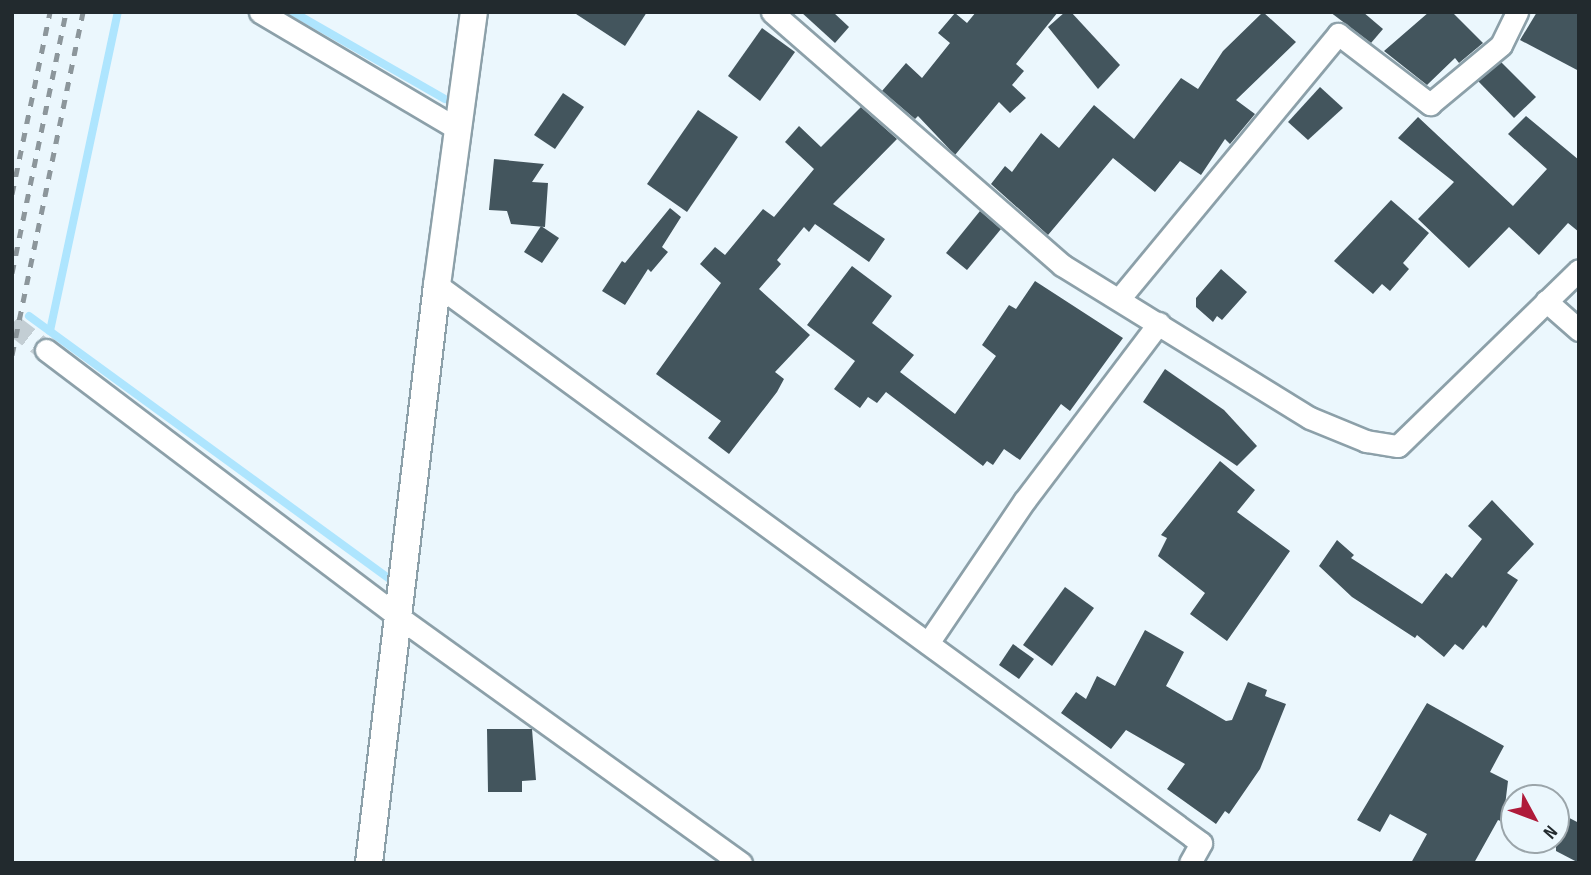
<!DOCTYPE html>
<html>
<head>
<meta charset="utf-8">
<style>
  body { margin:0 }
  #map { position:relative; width:1591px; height:875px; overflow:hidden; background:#ebf7fd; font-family:"Sofia Sans Condensed",sans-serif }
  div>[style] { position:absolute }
  .stream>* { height:8px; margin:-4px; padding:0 4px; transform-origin:4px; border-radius:4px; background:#aee5fe }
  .building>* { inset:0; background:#43555d }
  .minor-tunnel>* { height:21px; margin-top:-10.5px; transform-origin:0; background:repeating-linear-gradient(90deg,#c3ced4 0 21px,transparent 0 31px) }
  .roads { filter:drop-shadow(2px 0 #8ca0a9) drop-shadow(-2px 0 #8ca0a9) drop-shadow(0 2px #8ca0a9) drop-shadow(0 -2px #8ca0a9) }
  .minor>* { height:21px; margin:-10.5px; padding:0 10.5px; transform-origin:10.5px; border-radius:10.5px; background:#fff }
  .tertiary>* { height:26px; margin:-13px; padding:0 13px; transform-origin:13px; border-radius:13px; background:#fff }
  .rail>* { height:5px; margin-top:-2.5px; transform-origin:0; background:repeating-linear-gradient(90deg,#8c969b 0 9px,transparent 0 18px) }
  span { translate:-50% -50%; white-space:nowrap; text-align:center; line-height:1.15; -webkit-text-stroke:7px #ebf7fd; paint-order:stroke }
  .frame { position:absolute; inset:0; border:14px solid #222a2e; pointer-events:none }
  .north { position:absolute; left:1500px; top:784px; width:70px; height:70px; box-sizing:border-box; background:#ebf7fd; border:2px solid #9ba5aa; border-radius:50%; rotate:131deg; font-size:19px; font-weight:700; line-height:28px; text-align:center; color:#222a2e }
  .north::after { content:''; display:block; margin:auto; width:24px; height:32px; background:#af1b3a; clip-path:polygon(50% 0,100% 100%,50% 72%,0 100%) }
</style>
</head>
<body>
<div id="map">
  <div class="stream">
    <div style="left:293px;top:12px;width:175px;rotate:29.8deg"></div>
    <div style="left:29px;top:316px;width:448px;rotate:36.1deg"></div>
    <div style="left:50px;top:331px;width:326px;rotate:-78deg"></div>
  </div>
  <div class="building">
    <div style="clip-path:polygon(573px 12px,647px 12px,625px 46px)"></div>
    <div style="clip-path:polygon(801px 12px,833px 12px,849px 27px,835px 43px)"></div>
    <div style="clip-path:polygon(976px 12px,1058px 12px,1016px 64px,1024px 71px,1012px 85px,1026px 98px,1010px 113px,999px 102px,955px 155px,918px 116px,915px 119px,882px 91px,906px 63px,922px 78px,950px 43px,938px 33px,955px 13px,967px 23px)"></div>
    <div style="clip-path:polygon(1065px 12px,1071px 12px,1120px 65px,1098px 89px,1048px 27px)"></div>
    <div style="clip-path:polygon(1263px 12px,1296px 42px,1236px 100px,1255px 114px,1230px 144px,1225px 139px,1201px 175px,1180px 161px,1155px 192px,1113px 158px,1048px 235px,991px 184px,1005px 166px,1012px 172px,1041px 133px,1059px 148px,1094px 105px,1134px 139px,1181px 78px,1198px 89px,1223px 51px)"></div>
    <div style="clip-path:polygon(1330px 12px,1363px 12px,1383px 29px,1371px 43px)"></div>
    <div style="clip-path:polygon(1429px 12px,1452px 12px,1483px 43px,1459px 63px,1455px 58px,1427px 85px,1384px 51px)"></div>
    <div style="clip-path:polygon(1537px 12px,1579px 12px,1579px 71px,1520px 40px)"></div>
    <div style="clip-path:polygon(762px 28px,795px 52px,760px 101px,728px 76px)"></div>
    <div style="clip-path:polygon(1501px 62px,1536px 97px,1514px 118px,1478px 81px)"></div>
    <div style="clip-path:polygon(1320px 87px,1343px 108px,1308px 140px,1288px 122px)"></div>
    <div style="clip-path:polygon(563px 93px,584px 107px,555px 149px,534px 135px)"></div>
    <div style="clip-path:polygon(861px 107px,897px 139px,833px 204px,885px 239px,869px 262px,815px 224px,809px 232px,804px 227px,777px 260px,781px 264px,759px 289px,810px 335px,775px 372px,784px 379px,777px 392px,729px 454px,708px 438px,721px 421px,656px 374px,721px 283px,700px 264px,715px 247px,725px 255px,763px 209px,774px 217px,814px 169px,785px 142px,799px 126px,821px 147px)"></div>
    <div style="clip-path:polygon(698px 110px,738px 137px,687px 212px,647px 184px)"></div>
    <div style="clip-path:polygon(1526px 116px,1579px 160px,1579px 232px,1568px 223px,1539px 255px,1509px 227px,1469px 268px,1418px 219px,1454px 182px,1398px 138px,1418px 117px,1513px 206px,1547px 169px,1508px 134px)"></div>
    <div style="clip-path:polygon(494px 159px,544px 164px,532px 182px,548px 183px,545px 227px,511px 224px,507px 211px,489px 210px)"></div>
    <div style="clip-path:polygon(1391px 200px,1429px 233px,1403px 263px,1409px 269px,1390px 291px,1382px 284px,1373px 294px,1334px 261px)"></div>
    <div style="clip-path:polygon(670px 208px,681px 217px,662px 247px,668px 252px,651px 272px,648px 269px,625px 305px,602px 291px,622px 261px,625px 263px)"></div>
    <div style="clip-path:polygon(980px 211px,1001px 229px,967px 270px,946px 253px)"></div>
    <div style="clip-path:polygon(541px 226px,559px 238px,542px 263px,524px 252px)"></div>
    <div style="clip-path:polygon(852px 266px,892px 296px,872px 323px,914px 355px,900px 372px,955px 414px,996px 356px,982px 345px,1009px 305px,1016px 309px,1035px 281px,1123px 338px,1070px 411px,1061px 404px,1020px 460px,1004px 449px,993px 465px,987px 461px,983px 466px,886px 392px,877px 403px,868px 397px,860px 408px,834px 389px,855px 361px,807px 325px)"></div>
    <div style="clip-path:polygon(1221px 269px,1247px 292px,1222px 320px,1217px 316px,1213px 322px,1196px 307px,1196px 298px)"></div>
    <div style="clip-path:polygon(1165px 369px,1224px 410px,1257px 446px,1237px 466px,1143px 402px)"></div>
    <div style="clip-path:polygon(1220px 461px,1255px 490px,1237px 512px,1290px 551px,1227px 641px,1190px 614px,1205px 593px,1158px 556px,1167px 538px,1161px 535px)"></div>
    <div style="clip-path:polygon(1492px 500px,1534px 544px,1507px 573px,1518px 580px,1486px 628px,1483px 625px,1463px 650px,1455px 644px,1444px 657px,1417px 635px,1415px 638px,1352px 597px,1319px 566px,1337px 540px,1354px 555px,1351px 558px,1422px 604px,1446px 573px,1452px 578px,1482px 539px,1468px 526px)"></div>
    <div style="clip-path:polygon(1065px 587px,1094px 608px,1052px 666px,1023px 645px)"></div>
    <div style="clip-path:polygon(1145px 630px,1184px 652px,1166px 686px,1226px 721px,1232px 720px,1248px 682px,1267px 690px,1265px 696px,1286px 704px,1260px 769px,1229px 814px,1225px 811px,1216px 824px,1167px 789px,1185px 764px,1126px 730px,1111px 749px,1061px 713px,1076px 692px,1086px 699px,1097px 676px,1115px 686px)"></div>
    <div style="clip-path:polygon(1013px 644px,1034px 659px,1019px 679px,999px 665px)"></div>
    <div style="clip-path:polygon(1427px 703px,1504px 746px,1490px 772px,1508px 781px,1503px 822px,1498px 820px,1474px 863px,1411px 863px,1427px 834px,1390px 814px,1380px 832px,1357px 820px)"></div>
    <div style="clip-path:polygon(487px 729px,532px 729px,536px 780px,522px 781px,522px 792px,488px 792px)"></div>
    <div style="clip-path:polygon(1556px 811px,1579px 823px,1579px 863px,1556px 851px)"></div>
  </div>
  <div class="minor-tunnel">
    <div style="left:12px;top:324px;width:43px;rotate:37.4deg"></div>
  </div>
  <div class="roads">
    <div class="minor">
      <div style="left:260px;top:12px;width:230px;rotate:30.6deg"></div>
      <div style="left:772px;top:12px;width:385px;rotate:41.1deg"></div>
      <div style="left:1062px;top:265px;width:291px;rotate:31.7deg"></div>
      <div style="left:1310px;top:418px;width:61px;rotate:22.3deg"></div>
      <div style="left:1366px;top:441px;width:32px;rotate:9deg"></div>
      <div style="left:1398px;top:446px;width:252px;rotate:-44.2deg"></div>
      <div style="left:437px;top:285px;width:946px;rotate:36.14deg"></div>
      <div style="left:1201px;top:843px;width:23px;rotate:119deg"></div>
      <div style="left:1119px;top:299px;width:344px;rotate:-50.4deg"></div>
      <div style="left:1338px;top:34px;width:116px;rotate:37.3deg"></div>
      <div style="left:1430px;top:104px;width:92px;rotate:-39.7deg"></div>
      <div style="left:1501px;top:45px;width:37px;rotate:-64deg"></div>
      <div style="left:1546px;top:301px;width:44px;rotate:41.3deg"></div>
      <div style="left:46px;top:350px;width:444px;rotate:37.1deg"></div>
      <div style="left:400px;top:618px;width:420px;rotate:35.7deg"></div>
      <div style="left:928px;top:643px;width:173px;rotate:-55.9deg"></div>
      <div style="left:1025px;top:500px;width:222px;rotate:-52.9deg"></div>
    </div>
    <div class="tertiary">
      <div style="left:369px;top:863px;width:582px;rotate:-83.29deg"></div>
      <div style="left:437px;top:285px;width:275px;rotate:-82.3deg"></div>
    </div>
  </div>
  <div class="rail">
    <div style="left:12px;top:194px;width:186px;rotate:-78.2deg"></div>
    <div style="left:12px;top:273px;width:267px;rotate:-78.3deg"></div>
    <div style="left:12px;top:355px;width:350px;rotate:-78.3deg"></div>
  </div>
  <div class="frame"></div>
  <div class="north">N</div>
</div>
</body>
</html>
